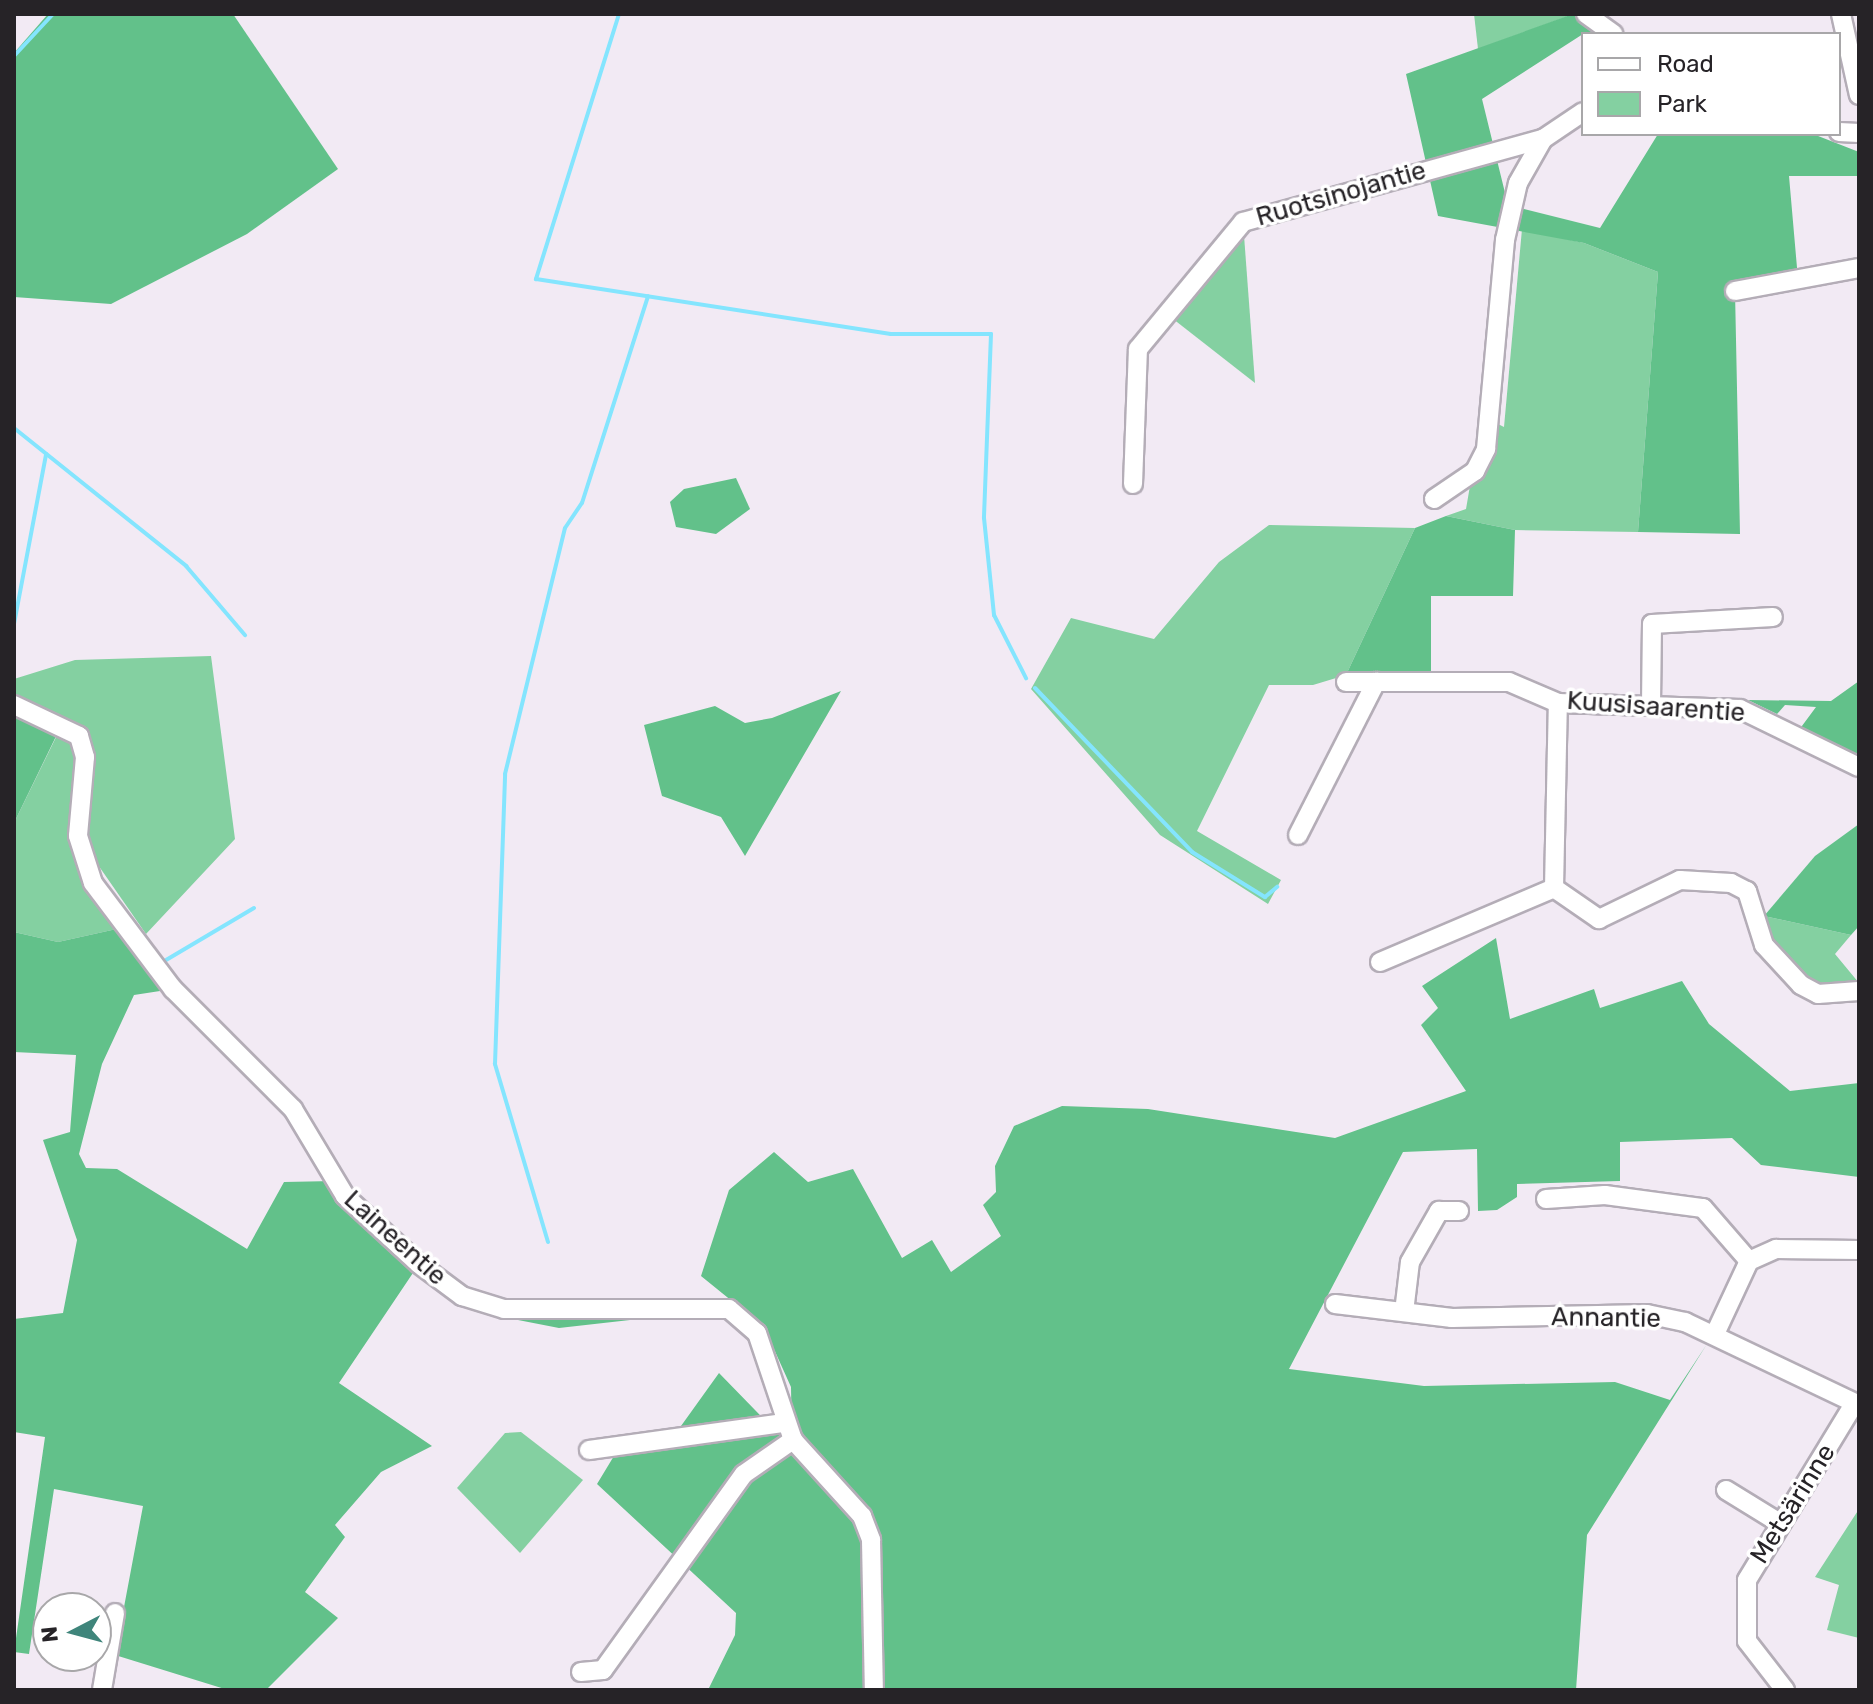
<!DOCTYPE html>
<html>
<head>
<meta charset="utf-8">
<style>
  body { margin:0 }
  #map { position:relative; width:1873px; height:1704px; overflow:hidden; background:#f2eaf4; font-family:Rubik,sans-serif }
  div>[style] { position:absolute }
  .green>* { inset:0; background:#84d0a1 }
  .forest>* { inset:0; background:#62c18a }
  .stream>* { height:4px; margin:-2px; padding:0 2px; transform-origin:2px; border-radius:2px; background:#84e5fe }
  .roads { filter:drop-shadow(2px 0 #b4adb7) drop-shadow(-2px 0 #b4adb7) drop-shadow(0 2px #b4adb7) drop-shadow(0 -2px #b4adb7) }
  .minor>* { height:18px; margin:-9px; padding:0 9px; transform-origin:9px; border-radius:9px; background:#fff }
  span { translate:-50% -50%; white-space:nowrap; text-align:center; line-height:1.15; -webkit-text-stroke:7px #fff; paint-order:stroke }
  .street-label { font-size:26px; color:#262327 }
  .frame { position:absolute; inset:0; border:16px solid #262327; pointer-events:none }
  .legend { position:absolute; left:1581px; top:32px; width:260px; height:104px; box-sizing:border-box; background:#fff; border:2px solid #a8a7a9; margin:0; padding:10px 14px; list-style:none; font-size:24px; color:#262327 }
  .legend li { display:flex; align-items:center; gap:16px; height:40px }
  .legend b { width:40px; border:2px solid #a8a7a9 }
  .north { position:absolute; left:32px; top:1592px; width:80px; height:80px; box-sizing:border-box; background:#fff; border:2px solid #a8a7a9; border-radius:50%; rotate:264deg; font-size:22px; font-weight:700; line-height:32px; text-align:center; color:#262327 }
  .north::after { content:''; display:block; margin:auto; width:28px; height:36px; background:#3f857b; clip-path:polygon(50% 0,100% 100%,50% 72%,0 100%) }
</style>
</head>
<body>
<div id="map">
  <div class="green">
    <div style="clip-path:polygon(1474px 14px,1574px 14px,1478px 49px)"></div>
    <div style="clip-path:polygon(1243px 222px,1255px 383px,1168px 315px)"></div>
    <div style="clip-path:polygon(1522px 229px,1584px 243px,1658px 272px,1638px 532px,1515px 530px,1446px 516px,1466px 509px,1482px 416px,1504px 427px)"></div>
    <div style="clip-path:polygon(1269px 525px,1415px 528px,1346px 675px,1313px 685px,1269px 685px,1197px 831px,1281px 880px,1268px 904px,1160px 835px,1031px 689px,1071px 618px,1154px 639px,1219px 562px)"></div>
    <div style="clip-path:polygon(211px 656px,235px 839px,146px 934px,80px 839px,93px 883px,130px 926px,58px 942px,14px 932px,14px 823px,61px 727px,14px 703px,14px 679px,75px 660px)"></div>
    <div style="clip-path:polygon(1764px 916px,1851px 935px,1835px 954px,1859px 983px,1834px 989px,1806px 981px,1770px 942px)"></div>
    <div style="clip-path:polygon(521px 1432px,583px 1480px,520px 1553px,457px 1488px,505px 1433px)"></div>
    <div style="clip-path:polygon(1859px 1509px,1859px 1638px,1827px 1630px,1839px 1585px,1815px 1577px)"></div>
  </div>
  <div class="forest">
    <div style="clip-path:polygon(48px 14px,233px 14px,338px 169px,247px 234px,111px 304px,14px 297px,14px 53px)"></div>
    <div style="clip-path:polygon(1573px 14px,1600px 34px,1583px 34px,1482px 99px,1508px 205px,1600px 228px,1658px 134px,1813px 134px,1859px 152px,1859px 176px,1789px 176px,1798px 279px,1735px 291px,1740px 534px,1638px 532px,1658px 272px,1584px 243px,1438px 216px,1406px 74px)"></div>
    <div style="clip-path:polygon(736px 478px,750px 509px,716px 534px,676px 527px,670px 502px,684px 489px)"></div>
    <div style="clip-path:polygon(1446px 516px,1515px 530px,1513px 596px,1431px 596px,1431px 673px,1346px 675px,1415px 528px)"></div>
    <div style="clip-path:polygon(1859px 681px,1859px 762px,1799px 730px,1816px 707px,1785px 705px,1777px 714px,1748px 700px,1831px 701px)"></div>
    <div style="clip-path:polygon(841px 691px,745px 856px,721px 817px,662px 796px,644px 725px,715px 706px,745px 723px,772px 718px)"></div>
    <div style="clip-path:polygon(14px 705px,61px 726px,14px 823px)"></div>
    <div style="clip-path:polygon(1859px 824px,1859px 926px,1851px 935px,1764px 916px,1815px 856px)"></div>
    <div style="clip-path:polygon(130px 926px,173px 989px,134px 995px,102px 1064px,79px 1154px,86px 1168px,117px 1169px,247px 1249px,284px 1182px,334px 1181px,419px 1264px,339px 1383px,432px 1446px,381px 1472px,335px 1525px,345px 1537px,305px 1592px,338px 1618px,266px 1690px,228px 1690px,115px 1655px,143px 1506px,54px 1489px,29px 1654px,14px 1652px,45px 1437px,14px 1432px,14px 1319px,63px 1313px,77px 1240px,43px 1140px,70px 1132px,76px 1055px,14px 1052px,14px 932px,58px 942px)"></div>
    <div style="clip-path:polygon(1496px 938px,1510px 1019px,1594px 989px,1600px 1008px,1682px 981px,1709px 1024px,1790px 1091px,1859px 1083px,1859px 1177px,1761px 1165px,1732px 1138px,1620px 1142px,1620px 1181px,1517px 1184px,1517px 1197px,1497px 1210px,1478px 1211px,1477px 1149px,1403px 1152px,1289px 1369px,1424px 1386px,1615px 1382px,1670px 1400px,1707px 1344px,1587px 1535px,1576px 1690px,708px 1690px,735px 1635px,736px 1613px,597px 1484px,620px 1446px,682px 1441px,681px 1426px,719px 1373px,792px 1448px,791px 1387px,764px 1327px,701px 1276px,729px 1190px,774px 1152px,808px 1182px,853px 1169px,902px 1258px,932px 1240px,951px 1272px,1001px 1236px,983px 1205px,996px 1192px,995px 1166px,1014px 1126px,1062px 1106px,1148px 1109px,1335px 1138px,1466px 1091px,1421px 1025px,1438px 1008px,1422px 986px)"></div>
    <div style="clip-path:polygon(630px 1309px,630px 1320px,559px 1328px,518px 1320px,519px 1310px)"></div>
  </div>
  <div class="stream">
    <div style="left:619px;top:14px;width:278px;rotate:107.4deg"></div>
    <div style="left:536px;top:279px;width:359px;rotate:8.8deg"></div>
    <div style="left:891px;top:334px;width:100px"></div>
    <div style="left:991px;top:334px;width:184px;rotate:92.2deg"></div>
    <div style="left:984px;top:518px;width:98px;rotate:84.1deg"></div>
    <div style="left:994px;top:615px;width:71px;rotate:63.1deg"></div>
    <div style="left:14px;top:56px;width:57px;rotate:-47.1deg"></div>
    <div style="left:14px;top:428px;width:221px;rotate:38.7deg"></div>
    <div style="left:186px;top:566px;width:91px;rotate:49.5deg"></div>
    <div style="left:14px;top:624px;width:173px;rotate:-79.3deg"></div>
    <div style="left:1035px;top:688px;width:227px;rotate:46.2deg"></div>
    <div style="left:1192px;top:852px;width:86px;rotate:31.7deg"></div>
    <div style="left:1265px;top:897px;width:16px;rotate:-40deg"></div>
    <div style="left:161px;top:963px;width:108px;rotate:-30.6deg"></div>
    <div style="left:548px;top:1242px;width:186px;rotate:-106.6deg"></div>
    <div style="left:495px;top:1064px;width:290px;rotate:-88deg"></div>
    <div style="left:505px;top:774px;width:253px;rotate:-76.3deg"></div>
    <div style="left:565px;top:528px;width:30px;rotate:-56deg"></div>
    <div style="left:582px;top:503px;width:217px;rotate:-72.3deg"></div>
  </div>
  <div class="roads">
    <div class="minor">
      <div style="left:1586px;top:14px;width:34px;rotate:36deg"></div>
      <div style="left:1841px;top:14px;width:83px;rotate:77.5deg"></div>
      <div style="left:1839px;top:132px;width:20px;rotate:3deg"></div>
      <div style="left:1735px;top:291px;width:126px;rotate:-10.5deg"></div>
      <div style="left:1133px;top:484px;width:135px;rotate:-87.9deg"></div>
      <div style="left:1138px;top:349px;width:165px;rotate:-50.4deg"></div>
      <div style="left:1243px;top:222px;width:311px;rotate:-15.5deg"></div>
      <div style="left:1543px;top:139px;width:48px;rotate:-34deg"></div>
      <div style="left:1434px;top:499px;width:50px;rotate:-34.3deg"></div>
      <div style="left:1475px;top:471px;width:25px;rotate:-63deg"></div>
      <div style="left:1486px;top:449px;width:210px;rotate:-84.8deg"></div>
      <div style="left:1505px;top:240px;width:58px;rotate:-77.2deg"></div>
      <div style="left:1518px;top:183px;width:51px;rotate:-60.4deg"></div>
      <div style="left:1346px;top:682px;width:163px"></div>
      <div style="left:1509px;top:682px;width:53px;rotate:23.2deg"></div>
      <div style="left:1558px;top:703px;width:182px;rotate:1.9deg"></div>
      <div style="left:1740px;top:709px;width:132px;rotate:26deg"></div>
      <div style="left:14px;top:705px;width:72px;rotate:25.5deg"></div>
      <div style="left:79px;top:736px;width:22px;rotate:74deg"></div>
      <div style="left:85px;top:757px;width:79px;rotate:95.1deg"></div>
      <div style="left:78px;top:836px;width:49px;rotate:72.3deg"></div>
      <div style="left:93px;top:883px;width:133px;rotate:53deg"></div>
      <div style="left:173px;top:989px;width:170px;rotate:45deg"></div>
      <div style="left:293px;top:1109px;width:101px;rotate:59.1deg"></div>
      <div style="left:345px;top:1196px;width:100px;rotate:42.6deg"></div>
      <div style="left:419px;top:1264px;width:54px;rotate:36.7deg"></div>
      <div style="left:462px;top:1296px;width:44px;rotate:17.2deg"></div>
      <div style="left:504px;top:1309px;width:225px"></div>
      <div style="left:729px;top:1309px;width:37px;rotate:41deg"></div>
      <div style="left:757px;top:1333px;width:113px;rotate:71.4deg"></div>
      <div style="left:793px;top:1440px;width:103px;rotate:47.8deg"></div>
      <div style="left:862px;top:1516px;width:26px;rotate:69deg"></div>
      <div style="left:871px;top:1540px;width:150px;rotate:88.9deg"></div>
      <div style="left:1651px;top:705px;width:81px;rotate:-89.3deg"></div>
      <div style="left:1652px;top:624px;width:121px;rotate:-3.3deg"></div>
      <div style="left:1298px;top:835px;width:172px;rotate:-63deg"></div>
      <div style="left:1554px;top:888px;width:55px;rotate:34.6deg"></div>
      <div style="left:1599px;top:919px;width:90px;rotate:-25.7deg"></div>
      <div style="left:1680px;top:880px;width:51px;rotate:3.4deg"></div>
      <div style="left:1731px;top:883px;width:18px;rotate:27deg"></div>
      <div style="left:1747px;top:891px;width:57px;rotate:72.5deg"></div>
      <div style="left:1764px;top:945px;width:54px;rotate:47.2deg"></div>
      <div style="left:1801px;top:985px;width:19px;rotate:28deg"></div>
      <div style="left:1818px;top:994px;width:41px;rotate:-4.2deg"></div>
      <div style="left:1380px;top:962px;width:189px;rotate:-23deg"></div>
      <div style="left:1554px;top:888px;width:185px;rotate:-88.8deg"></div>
      <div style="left:1546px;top:1199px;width:59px;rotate:-3.9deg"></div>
      <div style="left:1605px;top:1195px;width:99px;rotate:7.6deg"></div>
      <div style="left:1703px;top:1208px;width:70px;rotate:49deg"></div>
      <div style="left:1749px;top:1261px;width:81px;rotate:115deg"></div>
      <div style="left:1749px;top:1261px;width:30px;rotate:-24deg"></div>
      <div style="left:1776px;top:1249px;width:83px;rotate:0.7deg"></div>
      <div style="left:1335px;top:1304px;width:118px;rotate:6.8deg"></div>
      <div style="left:1452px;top:1318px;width:195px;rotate:-1.2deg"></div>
      <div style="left:1647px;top:1314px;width:39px;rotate:12deg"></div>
      <div style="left:1685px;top:1322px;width:193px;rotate:25.5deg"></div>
      <div style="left:1404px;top:1312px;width:50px;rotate:-83.2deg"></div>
      <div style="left:1410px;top:1262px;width:59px;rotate:-60.4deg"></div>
      <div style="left:1439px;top:1211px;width:20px"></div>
      <div style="left:589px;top:1450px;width:197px;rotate:-7.9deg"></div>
      <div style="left:1726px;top:1490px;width:61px;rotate:31.6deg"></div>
      <div style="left:581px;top:1672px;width:22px;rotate:-5deg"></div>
      <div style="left:603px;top:1670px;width:241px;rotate:-54.3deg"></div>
      <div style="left:744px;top:1474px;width:60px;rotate:-34.8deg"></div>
      <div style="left:102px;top:1690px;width:78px;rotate:-80.4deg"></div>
      <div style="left:1785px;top:1690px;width:62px;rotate:-127.8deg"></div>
      <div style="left:1747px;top:1641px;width:61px;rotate:-90deg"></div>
      <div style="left:1747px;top:1580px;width:206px;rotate:-58.7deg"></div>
    </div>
  </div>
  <div class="street-label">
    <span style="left:1341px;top:194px;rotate:-16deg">Ruotsinojantie</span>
    <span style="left:1656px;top:707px;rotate:4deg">Kuusisaarentie</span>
    <span style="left:395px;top:1238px;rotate:42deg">Laineentie</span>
    <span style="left:1606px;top:1318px;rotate:1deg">Annantie</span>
    <span style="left:1793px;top:1504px;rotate:-58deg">Metsärinne</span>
  </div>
  <div class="frame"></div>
  <ul class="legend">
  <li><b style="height:10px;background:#fff"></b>Road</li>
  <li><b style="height:22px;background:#84d0a1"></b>Park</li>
  </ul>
  <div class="north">N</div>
</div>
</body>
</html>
